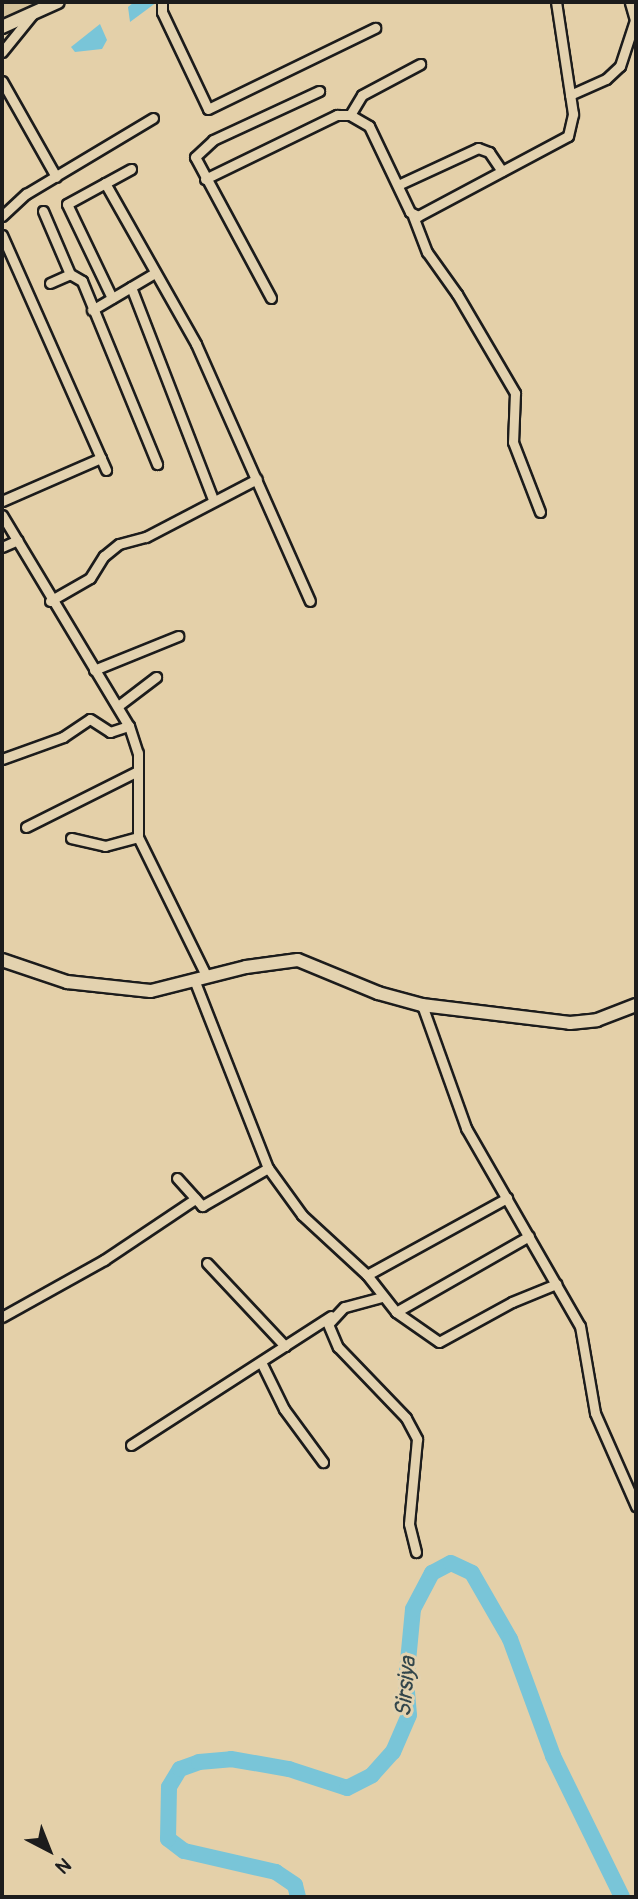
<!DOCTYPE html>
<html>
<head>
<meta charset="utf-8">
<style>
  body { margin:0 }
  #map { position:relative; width:638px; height:1899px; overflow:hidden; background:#e4d0a9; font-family:Pangolin,sans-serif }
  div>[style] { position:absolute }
  .built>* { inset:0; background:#d4c19a }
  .water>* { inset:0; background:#79c5d8 }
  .river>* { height:16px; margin:-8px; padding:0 8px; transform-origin:8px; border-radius:8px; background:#79c5d8 }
  .roads { filter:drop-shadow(2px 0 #1c1c1c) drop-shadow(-2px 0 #1c1c1c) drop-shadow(0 2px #1c1c1c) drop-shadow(0 -2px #1c1c1c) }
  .street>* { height:9px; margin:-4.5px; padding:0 4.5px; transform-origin:4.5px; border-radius:4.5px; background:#e3d2af }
  .secondary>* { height:12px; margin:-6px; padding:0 6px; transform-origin:6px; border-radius:6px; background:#e3d2af }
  span { translate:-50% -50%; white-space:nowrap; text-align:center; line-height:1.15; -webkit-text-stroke:6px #e3d2af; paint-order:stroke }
  .water-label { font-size:23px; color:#33464b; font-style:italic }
  .frame { position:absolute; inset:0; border:4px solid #1c1c1c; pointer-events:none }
  .north { position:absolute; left:14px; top:1815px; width:70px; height:70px; -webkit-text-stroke:5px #e3d2af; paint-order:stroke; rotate:138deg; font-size:19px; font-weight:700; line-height:28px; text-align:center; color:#1c1c1c }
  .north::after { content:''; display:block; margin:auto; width:24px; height:32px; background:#1c1c1c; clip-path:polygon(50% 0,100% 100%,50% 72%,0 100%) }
</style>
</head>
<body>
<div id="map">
  <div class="built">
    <div style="clip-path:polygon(2px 2px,54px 2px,2px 26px)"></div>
  </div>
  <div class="water">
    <div style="clip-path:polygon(134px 2px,157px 2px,130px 22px,128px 7px)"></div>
    <div style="clip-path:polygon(100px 24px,107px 40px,102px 49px,75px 52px,71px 47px)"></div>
  </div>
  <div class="river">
    <div style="left:298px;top:1897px;width:12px;rotate:-104deg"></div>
    <div style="left:295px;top:1885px;width:23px;rotate:-146deg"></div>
    <div style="left:276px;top:1872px;width:94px;rotate:-167.1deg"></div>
    <div style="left:184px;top:1851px;width:20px;rotate:-143deg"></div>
    <div style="left:168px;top:1839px;width:52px;rotate:-88.9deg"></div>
    <div style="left:169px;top:1787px;width:21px;rotate:-59deg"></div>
    <div style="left:180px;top:1769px;width:20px;rotate:-20deg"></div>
    <div style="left:199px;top:1762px;width:32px;rotate:-5deg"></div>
    <div style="left:231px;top:1759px;width:59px;rotate:9.8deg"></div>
    <div style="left:289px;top:1769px;width:61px;rotate:18.1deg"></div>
    <div style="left:347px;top:1788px;width:28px;rotate:-27deg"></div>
    <div style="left:372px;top:1775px;width:31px;rotate:-48deg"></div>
    <div style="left:393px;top:1752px;width:40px;rotate:-66.6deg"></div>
    <div style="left:409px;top:1715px;width:33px;rotate:-95deg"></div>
    <div style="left:406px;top:1682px;width:73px;rotate:-84.5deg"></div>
    <div style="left:413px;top:1609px;width:41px;rotate:-62.2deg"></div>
    <div style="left:432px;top:1573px;width:21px;rotate:-28deg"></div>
    <div style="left:451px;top:1563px;width:23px;rotate:25deg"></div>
    <div style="left:472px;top:1573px;width:76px;rotate:60.1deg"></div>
    <div style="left:510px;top:1639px;width:125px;rotate:69.8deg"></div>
    <div style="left:553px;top:1756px;width:157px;rotate:63.9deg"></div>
  </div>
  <div class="roads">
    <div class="street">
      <div style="left:162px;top:2px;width:10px;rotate:90deg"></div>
      <div style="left:162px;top:12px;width:107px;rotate:64.6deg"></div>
      <div style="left:208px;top:109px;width:186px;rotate:-25.9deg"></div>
      <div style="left:2px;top:52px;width:48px;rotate:-51deg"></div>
      <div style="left:2px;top:81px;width:110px;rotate:60.6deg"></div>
      <div style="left:570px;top:95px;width:39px;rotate:-24deg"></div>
      <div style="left:606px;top:79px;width:19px;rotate:-43deg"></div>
      <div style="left:620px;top:66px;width:48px;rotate:-71.9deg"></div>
      <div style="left:635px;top:20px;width:19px;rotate:-106deg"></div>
      <div style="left:350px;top:115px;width:23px;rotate:-59deg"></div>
      <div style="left:362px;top:95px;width:66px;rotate:-28.1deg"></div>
      <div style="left:205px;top:179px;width:147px;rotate:-25.9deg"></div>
      <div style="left:337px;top:115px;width:13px"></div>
      <div style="left:350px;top:115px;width:22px;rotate:30deg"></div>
      <div style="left:369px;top:126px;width:95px;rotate:64.5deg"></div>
      <div style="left:410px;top:212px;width:9px;rotate:27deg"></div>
      <div style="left:418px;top:216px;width:170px;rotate:-28.1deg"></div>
      <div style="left:568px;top:136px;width:23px;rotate:-77deg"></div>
      <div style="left:573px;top:114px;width:113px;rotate:-98.6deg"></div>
      <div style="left:105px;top:183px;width:185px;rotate:60.5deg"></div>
      <div style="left:196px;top:344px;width:281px;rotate:66.1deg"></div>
      <div style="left:398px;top:185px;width:88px;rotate:-24.8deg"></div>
      <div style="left:478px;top:148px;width:12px;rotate:20deg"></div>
      <div style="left:489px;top:152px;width:23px;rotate:56deg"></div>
      <div style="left:43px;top:211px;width:69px;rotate:66.8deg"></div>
      <div style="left:2px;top:216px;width:33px;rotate:-43deg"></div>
      <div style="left:26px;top:194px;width:148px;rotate:-30.9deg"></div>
      <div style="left:413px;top:216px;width:39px;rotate:69deg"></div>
      <div style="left:427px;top:252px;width:52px;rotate:54.5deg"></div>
      <div style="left:457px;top:294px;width:115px;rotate:59.6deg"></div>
      <div style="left:515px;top:393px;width:49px;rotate:92.3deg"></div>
      <div style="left:513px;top:442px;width:75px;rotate:68.9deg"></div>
      <div style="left:2px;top:235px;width:257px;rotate:66.1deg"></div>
      <div style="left:50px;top:283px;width:22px;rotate:-24deg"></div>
      <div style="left:70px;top:274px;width:14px;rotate:30deg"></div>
      <div style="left:82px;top:281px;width:198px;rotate:67.7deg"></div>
      <div style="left:131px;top:287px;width:228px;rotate:68.9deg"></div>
      <div style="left:112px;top:298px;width:104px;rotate:-115.6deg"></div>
      <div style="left:67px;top:204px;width:73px;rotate:-28.7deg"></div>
      <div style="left:271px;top:298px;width:160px;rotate:-118.3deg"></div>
      <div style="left:195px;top:157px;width:25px;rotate:-43deg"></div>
      <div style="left:213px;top:140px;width:117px;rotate:-24.8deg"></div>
      <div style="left:92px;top:310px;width:71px;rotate:-30.5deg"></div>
      <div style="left:2px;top:501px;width:108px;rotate:-23.5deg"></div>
      <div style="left:2px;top:515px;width:246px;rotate:59deg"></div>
      <div style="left:129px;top:726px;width:28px;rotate:72deg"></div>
      <div style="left:138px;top:753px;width:84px;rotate:90deg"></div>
      <div style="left:138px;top:837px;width:156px;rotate:63.8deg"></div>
      <div style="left:2px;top:547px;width:17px;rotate:-24deg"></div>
      <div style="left:50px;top:601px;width:46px;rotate:-29.9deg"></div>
      <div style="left:90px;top:578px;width:26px;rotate:-58deg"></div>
      <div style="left:104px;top:556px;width:19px;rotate:-39deg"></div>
      <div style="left:119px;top:544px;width:28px;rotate:-15deg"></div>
      <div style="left:146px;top:537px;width:125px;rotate:-27.6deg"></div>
      <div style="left:94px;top:670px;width:91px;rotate:-22deg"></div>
      <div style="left:118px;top:706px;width:48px;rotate:-37.3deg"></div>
      <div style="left:2px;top:759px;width:65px;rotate:-19.8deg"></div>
      <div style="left:63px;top:737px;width:32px;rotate:-34deg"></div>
      <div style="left:90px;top:719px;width:24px;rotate:33deg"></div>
      <div style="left:110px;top:732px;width:20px;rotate:-18deg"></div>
      <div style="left:26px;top:827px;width:125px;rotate:-26.6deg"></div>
      <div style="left:71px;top:838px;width:35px;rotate:13deg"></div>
      <div style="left:105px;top:846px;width:34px;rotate:-15deg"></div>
      <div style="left:195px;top:982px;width:200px;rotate:68.6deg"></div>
      <div style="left:268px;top:1168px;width:58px;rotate:54.1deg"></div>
      <div style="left:302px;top:1215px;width:88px;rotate:42.7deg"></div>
      <div style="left:367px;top:1275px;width:47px;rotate:51.9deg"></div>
      <div style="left:396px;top:1312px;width:153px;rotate:-29.7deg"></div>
      <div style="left:422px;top:1005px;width:131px;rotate:70.3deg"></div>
      <div style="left:466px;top:1128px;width:228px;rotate:60.1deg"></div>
      <div style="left:580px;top:1326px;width:88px;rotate:80.2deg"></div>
      <div style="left:595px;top:1413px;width:102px;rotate:66.2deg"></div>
      <div style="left:177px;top:1178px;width:38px;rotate:48deg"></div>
      <div style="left:202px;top:1206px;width:76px;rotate:-29.9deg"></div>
      <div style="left:207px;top:1263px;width:114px;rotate:46.8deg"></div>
      <div style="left:367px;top:1275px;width:160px;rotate:-28.8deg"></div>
      <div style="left:382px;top:1297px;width:39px;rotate:165deg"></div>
      <div style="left:344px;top:1307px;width:23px;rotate:133deg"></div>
      <div style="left:328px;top:1324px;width:25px;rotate:67deg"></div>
      <div style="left:338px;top:1347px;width:98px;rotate:46.2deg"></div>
      <div style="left:406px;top:1418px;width:24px;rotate:62deg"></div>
      <div style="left:417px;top:1439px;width:85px;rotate:95.4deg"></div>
      <div style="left:409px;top:1524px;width:29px;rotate:76deg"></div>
      <div style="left:396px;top:1312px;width:52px;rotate:34.9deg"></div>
      <div style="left:439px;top:1342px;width:83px;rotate:-28.7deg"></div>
      <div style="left:512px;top:1302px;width:48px;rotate:-22.2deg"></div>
      <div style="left:2px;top:1317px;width:117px;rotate:-29.2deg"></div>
      <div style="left:104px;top:1260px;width:110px;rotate:-33.8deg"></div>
      <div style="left:261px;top:1362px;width:52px;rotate:63.9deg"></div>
      <div style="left:284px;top:1409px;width:66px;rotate:53.7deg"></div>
      <div style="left:131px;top:1445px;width:238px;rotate:-32.8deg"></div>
    </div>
    <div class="secondary">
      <div style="left:2px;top:27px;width:61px;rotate:-24.1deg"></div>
      <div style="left:2px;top:960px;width:69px;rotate:18.7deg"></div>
      <div style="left:67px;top:982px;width:84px;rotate:6.1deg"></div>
      <div style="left:151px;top:991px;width:98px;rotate:-14.2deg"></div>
      <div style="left:246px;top:967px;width:52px;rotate:-7.7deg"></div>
      <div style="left:298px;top:960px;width:87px;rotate:22.4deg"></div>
      <div style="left:378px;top:993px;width:46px;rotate:15.3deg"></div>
      <div style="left:422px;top:1005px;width:149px;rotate:6.9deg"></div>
      <div style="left:570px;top:1023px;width:27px;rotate:-6deg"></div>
      <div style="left:597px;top:1020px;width:42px;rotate:-21deg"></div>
    </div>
  </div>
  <div class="water-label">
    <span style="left:406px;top:1687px;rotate:-85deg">Sirsiya</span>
  </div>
  <div class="frame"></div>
  <div class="north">N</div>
</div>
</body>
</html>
